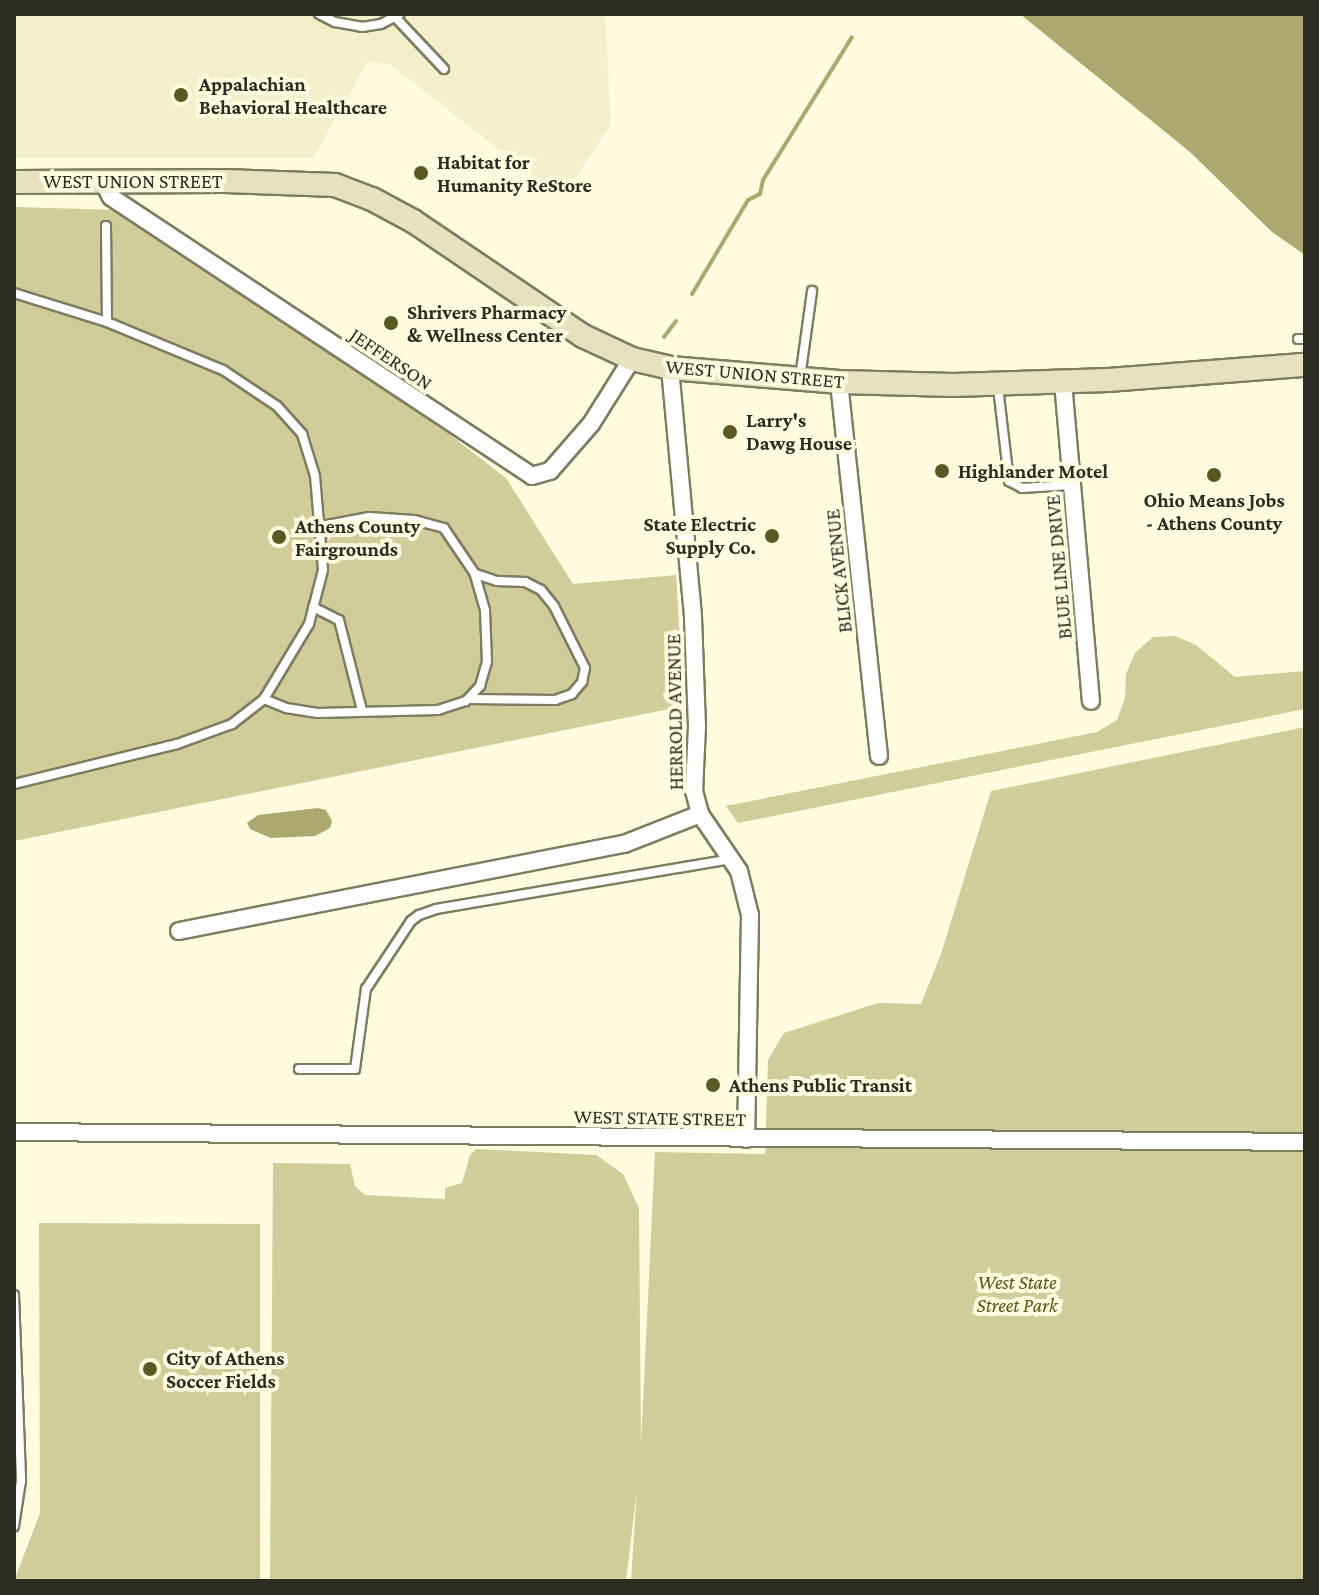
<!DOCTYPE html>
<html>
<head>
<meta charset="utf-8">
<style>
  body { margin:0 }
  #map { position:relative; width:1319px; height:1595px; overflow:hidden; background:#fefbde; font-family:"Crimson Pro",serif }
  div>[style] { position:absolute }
  .built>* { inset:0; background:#f2efca }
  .green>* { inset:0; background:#d1cd9a }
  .water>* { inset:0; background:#ada770 }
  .stream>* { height:4px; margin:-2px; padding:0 2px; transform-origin:2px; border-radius:2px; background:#ada770 }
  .roads { filter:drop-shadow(2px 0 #7e7c61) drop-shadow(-2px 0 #7e7c61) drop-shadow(0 2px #7e7c61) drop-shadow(0 -2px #7e7c61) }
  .service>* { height:8px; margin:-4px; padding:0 4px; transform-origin:4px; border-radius:4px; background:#fff }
  .minor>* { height:16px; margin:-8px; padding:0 8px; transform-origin:8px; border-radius:8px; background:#fff }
  .secondary>* { height:22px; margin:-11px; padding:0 11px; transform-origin:11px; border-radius:11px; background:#e6e2be }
  .dots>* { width:22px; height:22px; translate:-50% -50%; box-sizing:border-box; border:4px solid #fefbde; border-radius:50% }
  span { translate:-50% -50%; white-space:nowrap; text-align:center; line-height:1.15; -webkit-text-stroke:8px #fefbde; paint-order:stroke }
  .poi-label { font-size:20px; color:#2c2b20; font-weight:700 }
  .left { translate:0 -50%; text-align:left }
  .right { translate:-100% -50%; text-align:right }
  .street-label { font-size:20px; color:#2c2b20 }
  .park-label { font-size:20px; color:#5b5412; font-style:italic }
  .frame { position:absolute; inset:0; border:16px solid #2c2b20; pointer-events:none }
</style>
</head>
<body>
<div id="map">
  <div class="built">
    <div style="clip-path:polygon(14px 14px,605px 14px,611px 124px,577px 176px,548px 188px,391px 65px,368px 61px,313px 158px,14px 158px)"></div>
  </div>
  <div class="green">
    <div style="clip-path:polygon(14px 207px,119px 210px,436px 424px,506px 478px,573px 584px,676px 575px,684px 706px,14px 841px)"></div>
    <div style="clip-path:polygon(1175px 636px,1196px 645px,1235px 677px,1305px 671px,1305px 709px,738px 823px,726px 806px,1097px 732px,1117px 720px,1125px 698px,1126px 674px,1135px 653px,1153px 637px)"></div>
    <div style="clip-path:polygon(1305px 727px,1305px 1581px,631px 1581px,637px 1490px,626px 1581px,270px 1581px,273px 1163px,350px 1164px,355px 1186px,365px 1195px,445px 1199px,445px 1188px,462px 1183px,470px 1155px,476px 1149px,596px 1155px,623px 1174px,639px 1208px,641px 1444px,655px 1152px,765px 1154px,768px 1060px,784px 1033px,878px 1003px,921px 1004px,941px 954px,991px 791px)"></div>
    <div style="clip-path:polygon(39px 1223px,260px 1224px,260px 1581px,14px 1581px,40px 1513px)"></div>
  </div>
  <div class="water">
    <div style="clip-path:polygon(1020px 14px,1305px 14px,1305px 255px,1272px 232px,1190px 152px)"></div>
    <div style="clip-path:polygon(318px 808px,326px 810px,332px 821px,330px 828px,315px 836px,271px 838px,250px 829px,247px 823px,258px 815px)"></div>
  </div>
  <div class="stream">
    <div style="left:692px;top:294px;width:109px;rotate:-59.2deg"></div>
    <div style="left:748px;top:200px;width:13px;rotate:-27deg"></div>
    <div style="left:760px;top:194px;width:14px;rotate:-78deg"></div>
    <div style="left:763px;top:180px;width:168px;rotate:-58.1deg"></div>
    <div style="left:664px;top:337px;width:20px;rotate:-53deg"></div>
  </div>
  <div class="roads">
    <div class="service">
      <div style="left:319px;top:14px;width:18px;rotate:27deg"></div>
      <div style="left:335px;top:22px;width:27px;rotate:10deg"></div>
      <div style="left:362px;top:27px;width:19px;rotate:-9deg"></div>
      <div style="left:381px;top:24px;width:21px;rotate:-28deg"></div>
      <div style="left:396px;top:18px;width:70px;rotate:46.7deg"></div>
      <div style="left:106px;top:226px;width:96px;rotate:89.4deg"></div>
      <div style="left:14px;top:293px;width:97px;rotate:17.3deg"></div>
      <div style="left:107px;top:322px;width:126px;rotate:22.5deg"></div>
      <div style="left:223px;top:370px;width:65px;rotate:33.7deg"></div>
      <div style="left:277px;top:406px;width:38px;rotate:48deg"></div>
      <div style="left:302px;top:434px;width:44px;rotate:72.8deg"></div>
      <div style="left:315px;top:476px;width:94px;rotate:85.1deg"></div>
      <div style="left:323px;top:570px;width:56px;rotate:104.5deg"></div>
      <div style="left:309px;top:624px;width:87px;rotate:121deg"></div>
      <div style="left:264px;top:699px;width:41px;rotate:142deg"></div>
      <div style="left:232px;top:724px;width:59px;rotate:160deg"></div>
      <div style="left:177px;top:744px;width:168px;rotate:166.2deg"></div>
      <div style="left:1298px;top:339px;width:7px"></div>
      <div style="left:800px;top:378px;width:88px;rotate:-82.1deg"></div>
      <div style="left:998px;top:387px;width:95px;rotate:83.3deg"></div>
      <div style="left:1009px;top:481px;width:15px;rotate:28deg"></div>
      <div style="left:1022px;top:488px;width:49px;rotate:-3.5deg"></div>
      <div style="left:313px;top:607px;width:29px;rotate:27deg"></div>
      <div style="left:339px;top:620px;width:93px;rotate:75.7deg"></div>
      <div style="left:264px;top:699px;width:24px;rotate:22deg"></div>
      <div style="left:286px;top:708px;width:32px;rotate:9deg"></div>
      <div style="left:318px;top:713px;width:120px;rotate:-1.4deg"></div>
      <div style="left:438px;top:710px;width:29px;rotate:-18deg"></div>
      <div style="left:466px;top:701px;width:21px;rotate:-47deg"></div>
      <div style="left:480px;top:686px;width:25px;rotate:-74deg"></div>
      <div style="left:487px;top:662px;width:52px;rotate:-92.2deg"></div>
      <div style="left:485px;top:610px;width:37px;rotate:-106deg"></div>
      <div style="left:475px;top:574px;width:55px;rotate:-124deg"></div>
      <div style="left:444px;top:528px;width:31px;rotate:-165deg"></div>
      <div style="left:414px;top:520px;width:45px;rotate:-176.2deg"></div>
      <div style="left:369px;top:517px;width:48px;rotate:169.2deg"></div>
      <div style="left:469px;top:699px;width:86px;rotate:0.7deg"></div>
      <div style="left:555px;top:700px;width:18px;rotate:-19deg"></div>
      <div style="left:572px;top:694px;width:16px;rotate:-50deg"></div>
      <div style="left:582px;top:682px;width:14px;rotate:-78deg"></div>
      <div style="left:585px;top:668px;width:69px;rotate:-116.6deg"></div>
      <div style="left:554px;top:606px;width:21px;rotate:-129deg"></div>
      <div style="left:541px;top:590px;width:18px;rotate:-153deg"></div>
      <div style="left:525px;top:582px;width:28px;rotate:-178deg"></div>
      <div style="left:497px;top:581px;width:23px;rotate:-162deg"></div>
      <div style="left:299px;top:1069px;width:56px"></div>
      <div style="left:355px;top:1069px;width:81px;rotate:-82.2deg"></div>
      <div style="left:366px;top:989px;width:82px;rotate:-56.5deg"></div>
      <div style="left:411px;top:921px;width:10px;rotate:-37deg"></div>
      <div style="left:419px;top:915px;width:18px;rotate:-19deg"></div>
      <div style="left:436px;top:909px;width:299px;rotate:-9.6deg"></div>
      <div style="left:14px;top:1295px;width:186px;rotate:87.8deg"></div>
      <div style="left:21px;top:1481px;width:46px;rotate:98.8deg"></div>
    </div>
    <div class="minor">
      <div style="left:103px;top:182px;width:17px;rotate:62deg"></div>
      <div style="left:111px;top:197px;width:505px;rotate:33.53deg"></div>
      <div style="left:532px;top:476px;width:19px;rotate:-16deg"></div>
      <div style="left:550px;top:471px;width:62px;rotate:-48.9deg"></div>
      <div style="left:591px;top:424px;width:77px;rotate:-57.8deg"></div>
      <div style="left:670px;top:368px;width:251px;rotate:84.7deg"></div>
      <div style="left:693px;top:618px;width:108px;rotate:87.9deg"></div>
      <div style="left:697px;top:726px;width:65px;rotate:92.6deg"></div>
      <div style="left:694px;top:791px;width:24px;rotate:75deg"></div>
      <div style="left:700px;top:814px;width:69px;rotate:55.6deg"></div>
      <div style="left:739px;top:871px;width:45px;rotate:76deg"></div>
      <div style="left:750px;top:915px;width:224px;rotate:91deg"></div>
      <div style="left:839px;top:382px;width:376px;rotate:83.9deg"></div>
      <div style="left:1063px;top:382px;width:320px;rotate:85deg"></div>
      <div style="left:179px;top:931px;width:453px;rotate:-11.1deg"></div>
      <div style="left:624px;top:844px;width:82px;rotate:-21.5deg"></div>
      <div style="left:14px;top:1132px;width:1291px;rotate:0.44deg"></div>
    </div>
    <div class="secondary">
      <div style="left:14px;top:182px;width:211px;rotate:-0.3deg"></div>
      <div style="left:225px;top:181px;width:110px;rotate:2.1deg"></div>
      <div style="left:335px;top:185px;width:40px;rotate:21deg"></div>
      <div style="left:372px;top:199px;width:47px;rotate:28.2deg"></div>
      <div style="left:413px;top:221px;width:205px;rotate:34.1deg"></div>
      <div style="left:583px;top:336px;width:54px;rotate:25.1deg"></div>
      <div style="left:632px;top:359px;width:39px;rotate:13deg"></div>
      <div style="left:670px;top:368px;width:170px;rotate:4.7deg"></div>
      <div style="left:839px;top:382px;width:115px;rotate:1.5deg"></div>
      <div style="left:954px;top:385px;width:154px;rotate:-1.9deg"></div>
      <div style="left:1108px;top:380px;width:198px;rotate:-4.4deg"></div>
    </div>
  </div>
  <div class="dots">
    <div style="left:181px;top:95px;background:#5d5724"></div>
    <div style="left:421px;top:173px;background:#5d5724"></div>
    <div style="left:391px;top:323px;background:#5d5724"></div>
    <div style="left:730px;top:432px;background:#5d5724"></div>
    <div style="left:942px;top:471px;background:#5d5724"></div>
    <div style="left:1214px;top:475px;background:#5d5724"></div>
    <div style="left:772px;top:536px;background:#5d5724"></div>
    <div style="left:279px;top:537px;background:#5d5724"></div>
    <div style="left:713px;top:1085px;background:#5d5724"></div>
    <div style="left:150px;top:1369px;background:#5d5724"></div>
  </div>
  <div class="poi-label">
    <span class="left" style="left:199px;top:96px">Appalachian<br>Behavioral Healthcare</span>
    <span class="left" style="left:437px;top:174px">Habitat for<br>Humanity ReStore</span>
    <span class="left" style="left:407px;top:324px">Shrivers Pharmacy<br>&amp; Wellness Center</span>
    <span class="left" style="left:746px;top:432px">Larry's<br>Dawg House</span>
    <span class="left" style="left:958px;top:471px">Highlander Motel</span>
    <span style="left:1214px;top:512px">Ohio Means Jobs<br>- Athens County</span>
    <span class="right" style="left:756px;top:536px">State Electric<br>Supply Co.</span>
    <span class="left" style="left:295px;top:538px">Athens County<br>Fairgrounds</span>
    <span class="left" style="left:729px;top:1085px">Athens Public Transit</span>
    <span class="left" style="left:166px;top:1370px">City of Athens<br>Soccer Fields</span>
  </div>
  <div class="street-label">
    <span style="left:133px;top:181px">WEST UNION STREET</span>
    <span style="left:391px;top:359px;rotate:34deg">JEFFERSON</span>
    <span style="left:755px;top:374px;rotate:5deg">WEST UNION STREET</span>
    <span style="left:1059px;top:567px;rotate:-95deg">BLUE LINE DRIVE</span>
    <span style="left:839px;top:571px;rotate:-96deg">BLICK AVENUE</span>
    <span style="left:675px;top:712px;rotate:-91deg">HERROLD AVENUE</span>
    <span style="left:660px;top:1118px;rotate:1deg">WEST STATE STREET</span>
  </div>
  <div class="park-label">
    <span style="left:1017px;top:1294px">West State<br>Street Park</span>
  </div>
  <div class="frame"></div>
</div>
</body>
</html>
